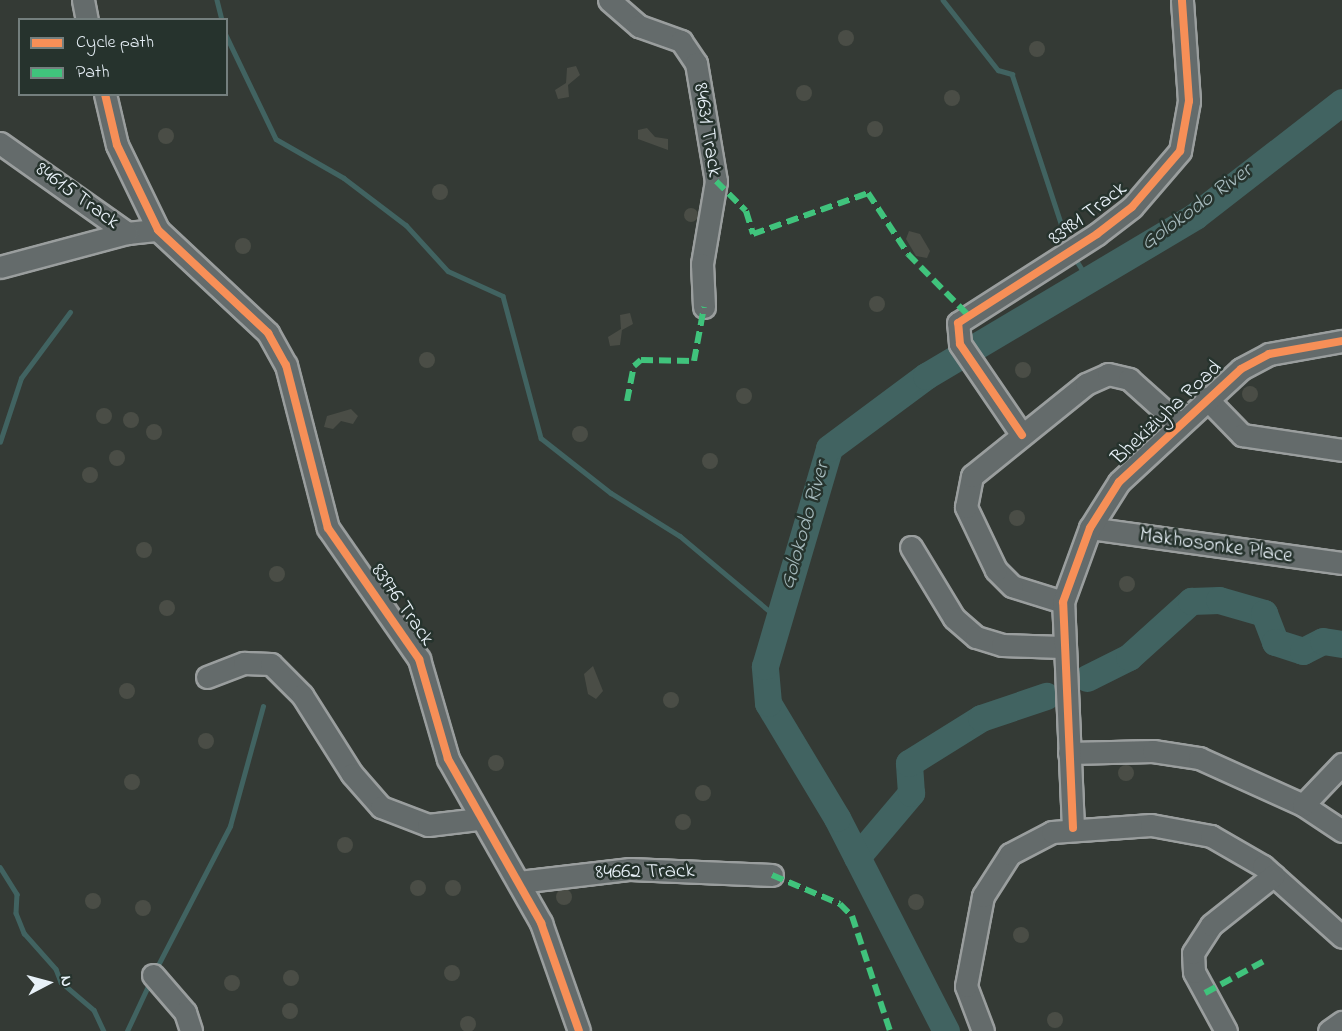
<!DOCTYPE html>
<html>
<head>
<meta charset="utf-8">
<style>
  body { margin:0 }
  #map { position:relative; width:1342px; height:1031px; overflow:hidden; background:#343a35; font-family:"Indie Flower",sans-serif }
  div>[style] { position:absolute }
  .stream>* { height:4.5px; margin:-2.25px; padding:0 2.25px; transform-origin:2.25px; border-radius:2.25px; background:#416361 }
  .river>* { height:27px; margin:-13.5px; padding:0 13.5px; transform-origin:13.5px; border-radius:13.5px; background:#416361 }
  .building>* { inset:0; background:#4a4d46 }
  .round { border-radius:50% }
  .roads { filter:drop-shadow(2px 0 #9a9e9e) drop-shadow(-2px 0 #9a9e9e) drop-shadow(0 2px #9a9e9e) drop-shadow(0 -2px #9a9e9e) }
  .minor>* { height:21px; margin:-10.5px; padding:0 10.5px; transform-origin:10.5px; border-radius:10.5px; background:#646b6b }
  .quiet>* { height:6px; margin-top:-3px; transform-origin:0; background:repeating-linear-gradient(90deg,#40c37c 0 12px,transparent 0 18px) }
  .cycleway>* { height:8px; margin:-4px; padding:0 4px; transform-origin:4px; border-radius:4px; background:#f78f57 }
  span { translate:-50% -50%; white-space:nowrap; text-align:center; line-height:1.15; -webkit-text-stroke:5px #26332d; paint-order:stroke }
  .street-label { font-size:21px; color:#e8f1f8 }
  .water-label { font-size:22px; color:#a6babd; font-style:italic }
  .legend { position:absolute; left:18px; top:18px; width:210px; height:78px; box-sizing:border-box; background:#26332d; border:2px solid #747f7e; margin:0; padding:8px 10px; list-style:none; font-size:18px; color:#e8f1f8 }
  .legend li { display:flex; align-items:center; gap:12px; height:30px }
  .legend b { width:30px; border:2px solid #747f7e }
  .north { position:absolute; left:18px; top:953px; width:60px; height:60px; -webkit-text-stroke:4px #26332d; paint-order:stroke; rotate:84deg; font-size:16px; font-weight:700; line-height:24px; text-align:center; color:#e8f1f8 }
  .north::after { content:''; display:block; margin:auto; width:21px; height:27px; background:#e8f1f8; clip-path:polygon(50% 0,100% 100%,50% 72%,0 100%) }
</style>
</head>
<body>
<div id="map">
  <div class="stream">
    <div style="left:217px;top:0;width:21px;rotate:76deg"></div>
    <div style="left:943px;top:0;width:89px;rotate:51.8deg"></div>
    <div style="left:998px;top:70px;width:15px;rotate:16deg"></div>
    <div style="left:1012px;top:74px;width:173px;rotate:71.8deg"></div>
    <div style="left:226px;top:35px;width:115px;rotate:64.3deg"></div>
    <div style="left:276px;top:139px;width:78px;rotate:29.8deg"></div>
    <div style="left:344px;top:178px;width:78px;rotate:37.2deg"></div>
    <div style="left:406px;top:225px;width:62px;rotate:47.6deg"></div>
    <div style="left:448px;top:271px;width:60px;rotate:24.4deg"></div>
    <div style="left:503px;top:296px;width:147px;rotate:75deg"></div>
    <div style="left:541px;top:438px;width:89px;rotate:38.2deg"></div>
    <div style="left:611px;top:493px;width:81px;rotate:31.9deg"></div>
    <div style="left:680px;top:536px;width:129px;rotate:40deg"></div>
    <div style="left:1075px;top:258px;width:22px;rotate:58deg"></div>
    <div style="left:0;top:442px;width:67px;rotate:-71.8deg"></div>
    <div style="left:21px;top:378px;width:82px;rotate:-53.4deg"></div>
    <div style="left:0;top:867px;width:32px;rotate:58deg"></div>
    <div style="left:17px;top:894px;width:19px;rotate:93deg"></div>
    <div style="left:16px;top:913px;width:22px;rotate:68deg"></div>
    <div style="left:24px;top:933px;width:48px;rotate:48.4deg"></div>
    <div style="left:56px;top:969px;width:14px;rotate:69deg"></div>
    <div style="left:61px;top:982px;width:43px;rotate:40.3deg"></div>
    <div style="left:94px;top:1010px;width:23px;rotate:65deg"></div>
    <div style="left:156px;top:969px;width:161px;rotate:-62.6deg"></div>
    <div style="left:230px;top:826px;width:124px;rotate:-74.6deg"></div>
    <div style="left:127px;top:1031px;width:54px;rotate:-64.9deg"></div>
  </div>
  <div class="river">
    <div style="left:1087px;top:678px;width:47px;rotate:-26.6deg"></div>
    <div style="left:1129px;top:657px;width:84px;rotate:-42.1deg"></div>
    <div style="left:1191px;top:601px;width:28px;rotate:-2deg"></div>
    <div style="left:1219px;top:600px;width:47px;rotate:16.1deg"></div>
    <div style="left:1264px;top:613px;width:31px;rotate:69deg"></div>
    <div style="left:1275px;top:642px;width:29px;rotate:18deg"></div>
    <div style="left:1303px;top:651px;width:22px;rotate:-27deg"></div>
    <div style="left:1323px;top:641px;width:19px;rotate:9deg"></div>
    <div style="left:857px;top:857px;width:84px;rotate:-49.8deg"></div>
    <div style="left:911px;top:793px;width:30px;rotate:-94deg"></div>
    <div style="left:909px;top:763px;width:85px;rotate:-32deg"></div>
    <div style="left:981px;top:718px;width:69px;rotate:-18.7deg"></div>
    <div style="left:946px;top:1031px;width:239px;rotate:-117.1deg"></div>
    <div style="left:837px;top:818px;width:134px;rotate:-121deg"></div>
    <div style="left:768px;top:703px;width:37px;rotate:-95deg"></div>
    <div style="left:765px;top:666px;width:227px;rotate:-73.6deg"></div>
    <div style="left:829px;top:448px;width:121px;rotate:-36.6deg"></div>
    <div style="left:926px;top:376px;width:313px;rotate:-30.7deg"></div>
    <div style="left:1195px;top:216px;width:186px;rotate:-37.8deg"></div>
  </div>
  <div class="building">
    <div class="round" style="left:838px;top:30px;width:16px;height:16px"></div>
    <div class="round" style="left:1029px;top:41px;width:16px;height:16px"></div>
    <div style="clip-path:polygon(576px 66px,580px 75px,568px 85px,569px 97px,558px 99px,555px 90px,566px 83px,567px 68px)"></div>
    <div class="round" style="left:796px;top:85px;width:16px;height:16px"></div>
    <div class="round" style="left:944px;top:90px;width:16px;height:16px"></div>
    <div class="round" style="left:867px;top:121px;width:16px;height:16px"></div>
    <div style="clip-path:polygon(647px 128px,655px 137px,668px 139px,668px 150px,638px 139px,638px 130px)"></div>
    <div class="round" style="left:158px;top:128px;width:16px;height:16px"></div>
    <div class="round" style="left:432px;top:184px;width:16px;height:16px"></div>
    <div class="round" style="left:684px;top:208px;width:14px;height:14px"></div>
    <div style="clip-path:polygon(909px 231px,920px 234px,930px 251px,927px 258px,916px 256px,906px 239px)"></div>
    <div class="round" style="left:235px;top:238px;width:16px;height:16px"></div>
    <div class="round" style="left:869px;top:296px;width:16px;height:16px"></div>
    <div style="clip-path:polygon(630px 313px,633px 324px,622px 330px,620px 345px,610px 346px,608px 337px,621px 329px,620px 315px)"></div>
    <div class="round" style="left:419px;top:352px;width:16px;height:16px"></div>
    <div class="round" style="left:1015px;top:362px;width:16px;height:16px"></div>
    <div class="round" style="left:1242px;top:386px;width:16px;height:16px"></div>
    <div class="round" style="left:736px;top:388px;width:16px;height:16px"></div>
    <div class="round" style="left:96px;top:408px;width:16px;height:16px"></div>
    <div style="clip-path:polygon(351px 409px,358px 416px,353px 424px,341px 421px,333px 429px,324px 427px,327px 416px)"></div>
    <div class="round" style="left:123px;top:412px;width:16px;height:16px"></div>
    <div class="round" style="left:146px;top:424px;width:16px;height:16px"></div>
    <div class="round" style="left:572px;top:426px;width:16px;height:16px"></div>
    <div class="round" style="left:109px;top:450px;width:16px;height:16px"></div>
    <div class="round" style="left:702px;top:453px;width:16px;height:16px"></div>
    <div class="round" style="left:82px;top:467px;width:16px;height:16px"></div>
    <div class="round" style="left:1009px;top:510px;width:16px;height:16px"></div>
    <div class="round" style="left:136px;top:542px;width:16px;height:16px"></div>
    <div class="round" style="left:269px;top:566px;width:16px;height:16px"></div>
    <div class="round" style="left:1119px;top:576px;width:16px;height:16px"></div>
    <div class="round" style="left:159px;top:600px;width:16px;height:16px"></div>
    <div style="clip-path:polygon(593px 666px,603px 691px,596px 699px,588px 694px,584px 674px)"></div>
    <div class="round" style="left:119px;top:683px;width:16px;height:16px"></div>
    <div class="round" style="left:663px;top:692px;width:16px;height:16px"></div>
    <div class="round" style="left:198px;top:733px;width:16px;height:16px"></div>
    <div class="round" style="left:488px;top:755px;width:16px;height:16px"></div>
    <div class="round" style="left:1118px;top:765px;width:16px;height:16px"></div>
    <div class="round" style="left:124px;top:774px;width:16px;height:16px"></div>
    <div class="round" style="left:695px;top:785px;width:16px;height:16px"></div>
    <div class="round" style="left:675px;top:814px;width:16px;height:16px"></div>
    <div class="round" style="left:337px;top:837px;width:16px;height:16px"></div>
    <div class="round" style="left:445px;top:880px;width:16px;height:16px"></div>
    <div class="round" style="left:410px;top:880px;width:16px;height:16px"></div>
    <div class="round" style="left:556px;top:889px;width:16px;height:16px"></div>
    <div class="round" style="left:85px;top:893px;width:16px;height:16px"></div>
    <div class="round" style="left:908px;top:894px;width:16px;height:16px"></div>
    <div class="round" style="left:135px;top:900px;width:16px;height:16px"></div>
    <div class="round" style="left:1013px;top:927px;width:16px;height:16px"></div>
    <div class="round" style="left:444px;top:965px;width:16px;height:16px"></div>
    <div class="round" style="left:283px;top:970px;width:16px;height:16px"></div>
    <div class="round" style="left:224px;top:975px;width:16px;height:16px"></div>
    <div class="round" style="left:282px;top:1003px;width:16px;height:16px"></div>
    <div class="round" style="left:1047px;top:1012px;width:16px;height:16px"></div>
    <div class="round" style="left:460px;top:1016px;width:16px;height:16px"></div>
  </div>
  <div class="roads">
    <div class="minor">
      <div style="left:83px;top:0;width:20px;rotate:79deg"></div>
      <div style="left:609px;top:0;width:40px;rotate:41deg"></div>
      <div style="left:639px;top:26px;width:45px;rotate:19.7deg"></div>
      <div style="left:681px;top:41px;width:27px;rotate:56deg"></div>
      <div style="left:696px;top:63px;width:120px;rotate:80.4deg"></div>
      <div style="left:716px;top:181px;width:84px;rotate:99.6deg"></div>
      <div style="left:702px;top:264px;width:43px;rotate:87.3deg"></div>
      <div style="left:105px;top:94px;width:52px;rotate:76.8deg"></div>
      <div style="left:117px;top:145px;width:94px;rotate:64.2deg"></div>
      <div style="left:158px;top:230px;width:151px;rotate:43.1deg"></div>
      <div style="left:268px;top:333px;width:37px;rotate:61deg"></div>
      <div style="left:286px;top:365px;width:168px;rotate:75.6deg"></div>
      <div style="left:328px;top:528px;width:160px;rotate:55.2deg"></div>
      <div style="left:419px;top:659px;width:104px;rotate:73.8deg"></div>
      <div style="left:448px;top:759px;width:189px;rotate:60.4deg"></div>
      <div style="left:541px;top:923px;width:114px;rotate:70.6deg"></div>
      <div style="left:0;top:143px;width:156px;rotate:35.3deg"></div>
      <div style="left:127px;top:233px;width:31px;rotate:-6deg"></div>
      <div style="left:0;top:267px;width:131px;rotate:-15deg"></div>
      <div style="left:1206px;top:398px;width:52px;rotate:45.8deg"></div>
      <div style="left:1242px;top:435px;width:101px;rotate:8.5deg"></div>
      <div style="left:1022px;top:435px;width:110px;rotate:-124.3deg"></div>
      <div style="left:960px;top:344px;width:21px;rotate:-95deg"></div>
      <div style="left:958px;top:323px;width:165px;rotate:-32.6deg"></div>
      <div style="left:1097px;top:234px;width:44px;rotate:-37.6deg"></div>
      <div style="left:1132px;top:207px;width:74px;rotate:-49.4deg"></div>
      <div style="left:1180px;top:151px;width:51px;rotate:-79.8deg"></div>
      <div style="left:1189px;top:101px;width:101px;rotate:-94deg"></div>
      <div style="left:1090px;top:528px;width:254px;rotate:7.9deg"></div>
      <div style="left:911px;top:547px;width:83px;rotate:58.8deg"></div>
      <div style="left:954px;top:618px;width:29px;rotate:41deg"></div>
      <div style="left:976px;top:637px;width:27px;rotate:17deg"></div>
      <div style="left:1002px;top:645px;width:60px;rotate:1.9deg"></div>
      <div style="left:1063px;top:602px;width:53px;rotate:-162.6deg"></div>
      <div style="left:1012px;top:586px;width:23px;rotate:-135deg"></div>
      <div style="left:996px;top:570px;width:70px;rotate:-115.5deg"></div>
      <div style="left:966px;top:507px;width:32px;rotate:-79deg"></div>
      <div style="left:972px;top:476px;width:146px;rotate:-38.9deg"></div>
      <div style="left:1086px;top:384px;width:24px;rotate:-24deg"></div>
      <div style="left:1108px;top:374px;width:22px;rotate:13deg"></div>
      <div style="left:1129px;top:379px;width:66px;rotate:41.9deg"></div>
      <div style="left:207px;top:677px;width:40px;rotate:-21deg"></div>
      <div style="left:244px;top:663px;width:27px;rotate:2deg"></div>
      <div style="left:271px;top:664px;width:44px;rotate:45deg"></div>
      <div style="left:302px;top:695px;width:93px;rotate:57.7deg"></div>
      <div style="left:352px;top:774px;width:44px;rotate:48.7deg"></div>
      <div style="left:381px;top:807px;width:50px;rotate:21deg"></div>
      <div style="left:428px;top:825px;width:50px;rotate:-6.8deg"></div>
      <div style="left:1069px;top:753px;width:84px;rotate:-1.4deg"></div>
      <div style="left:1153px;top:751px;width:47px;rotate:8.7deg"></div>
      <div style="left:1199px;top:758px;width:114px;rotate:24.3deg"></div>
      <div style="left:1303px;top:805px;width:47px;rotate:33.7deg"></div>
      <div style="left:1303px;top:805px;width:57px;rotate:-46.4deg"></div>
      <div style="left:1073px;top:828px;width:226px;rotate:-92.5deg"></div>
      <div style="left:1063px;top:602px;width:79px;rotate:-70deg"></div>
      <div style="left:1090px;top:528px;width:54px;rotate:-57.8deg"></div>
      <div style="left:1119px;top:482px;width:166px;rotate:-42.8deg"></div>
      <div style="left:1241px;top:369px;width:32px;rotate:-28deg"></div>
      <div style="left:1269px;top:354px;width:74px;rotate:-10.1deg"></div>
      <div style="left:519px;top:882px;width:112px;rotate:-6.7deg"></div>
      <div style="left:630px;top:869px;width:142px;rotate:2.4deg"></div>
      <div style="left:153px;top:975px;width:49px;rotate:49.1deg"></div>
      <div style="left:185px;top:1012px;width:20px;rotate:72deg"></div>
      <div style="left:983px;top:1031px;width:48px;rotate:-110.7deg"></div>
      <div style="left:966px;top:986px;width:92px;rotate:-79.3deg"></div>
      <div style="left:983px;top:896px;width:50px;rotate:-57.3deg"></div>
      <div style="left:1010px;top:854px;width:47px;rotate:-27.6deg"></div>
      <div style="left:1052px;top:832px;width:99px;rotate:-4deg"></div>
      <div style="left:1151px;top:825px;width:61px;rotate:10.4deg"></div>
      <div style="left:1211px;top:836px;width:60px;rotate:30deg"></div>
      <div style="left:1263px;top:866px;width:106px;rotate:41.9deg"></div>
      <div style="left:1226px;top:1031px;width:67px;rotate:-118.5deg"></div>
      <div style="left:1194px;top:972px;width:19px;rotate:-93deg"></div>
      <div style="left:1193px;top:953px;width:33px;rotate:-57deg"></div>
      <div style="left:1211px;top:925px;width:80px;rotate:-38.4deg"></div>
      <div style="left:1329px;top:1031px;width:16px;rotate:-35deg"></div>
    </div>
  </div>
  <div class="quiet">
    <div style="left:716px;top:181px;width:42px;rotate:45deg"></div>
    <div style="left:746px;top:211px;width:24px;rotate:73deg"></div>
    <div style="left:753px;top:234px;width:122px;rotate:-19.6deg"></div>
    <div style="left:868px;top:193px;width:73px;rotate:56.7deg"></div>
    <div style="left:908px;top:254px;width:84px;rotate:45.5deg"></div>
    <div style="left:627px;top:401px;width:36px;rotate:-79deg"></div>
    <div style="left:634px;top:366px;width:9px;rotate:-41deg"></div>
    <div style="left:641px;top:360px;width:53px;rotate:1.1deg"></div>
    <div style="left:694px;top:361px;width:55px;rotate:-79.5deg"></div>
    <div style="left:772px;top:875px;width:74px;rotate:23.1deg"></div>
    <div style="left:840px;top:904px;width:17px;rotate:45deg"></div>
    <div style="left:852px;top:916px;width:121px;rotate:71.7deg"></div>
    <div style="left:1205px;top:993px;width:67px;rotate:-28.5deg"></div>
  </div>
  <div class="cycleway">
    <div style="left:105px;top:94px;width:52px;rotate:76.8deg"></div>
    <div style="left:117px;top:145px;width:94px;rotate:64.2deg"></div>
    <div style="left:158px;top:230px;width:151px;rotate:43.1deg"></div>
    <div style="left:268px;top:333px;width:37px;rotate:61deg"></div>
    <div style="left:286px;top:365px;width:168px;rotate:75.6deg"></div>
    <div style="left:328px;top:528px;width:160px;rotate:55.2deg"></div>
    <div style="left:419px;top:659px;width:104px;rotate:73.8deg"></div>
    <div style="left:448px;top:759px;width:189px;rotate:60.4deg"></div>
    <div style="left:541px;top:923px;width:114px;rotate:70.6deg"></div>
    <div style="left:1022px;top:435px;width:110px;rotate:-124.3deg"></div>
    <div style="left:960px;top:344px;width:21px;rotate:-95deg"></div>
    <div style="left:958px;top:323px;width:165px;rotate:-32.6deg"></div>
    <div style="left:1097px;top:234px;width:44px;rotate:-37.6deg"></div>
    <div style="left:1132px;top:207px;width:74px;rotate:-49.4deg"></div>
    <div style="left:1180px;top:151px;width:51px;rotate:-79.8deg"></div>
    <div style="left:1189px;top:101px;width:101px;rotate:-94deg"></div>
    <div style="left:1073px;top:828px;width:226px;rotate:-92.5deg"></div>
    <div style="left:1063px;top:602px;width:79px;rotate:-70deg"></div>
    <div style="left:1090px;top:528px;width:54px;rotate:-57.8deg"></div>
    <div style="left:1119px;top:482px;width:166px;rotate:-42.8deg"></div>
    <div style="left:1241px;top:369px;width:32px;rotate:-28deg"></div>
    <div style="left:1269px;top:354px;width:74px;rotate:-10.1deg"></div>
  </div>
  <div class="street-label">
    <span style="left:707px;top:130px;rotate:81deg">84631 Track</span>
    <span style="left:77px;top:196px;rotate:36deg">84615 Track</span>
    <span style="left:1088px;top:214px;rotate:-37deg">83981 Track</span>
    <span style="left:1167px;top:413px;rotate:-43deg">Bhekiziyha Road</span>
    <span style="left:1216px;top:546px;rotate:8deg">Makhosonke Place</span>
    <span style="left:402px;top:605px;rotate:55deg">83976 Track</span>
    <span style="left:645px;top:872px;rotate:-1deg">84662 Track</span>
  </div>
  <div class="water-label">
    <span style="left:1197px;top:208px;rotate:-36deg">Golokodo River</span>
    <span style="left:806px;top:526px;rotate:-74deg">Golokodo River</span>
  </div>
  <ul class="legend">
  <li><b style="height:8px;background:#f78f57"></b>Cycle path</li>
  <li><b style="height:8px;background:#40c37c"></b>Path</li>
  </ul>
  <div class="north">N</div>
</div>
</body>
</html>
